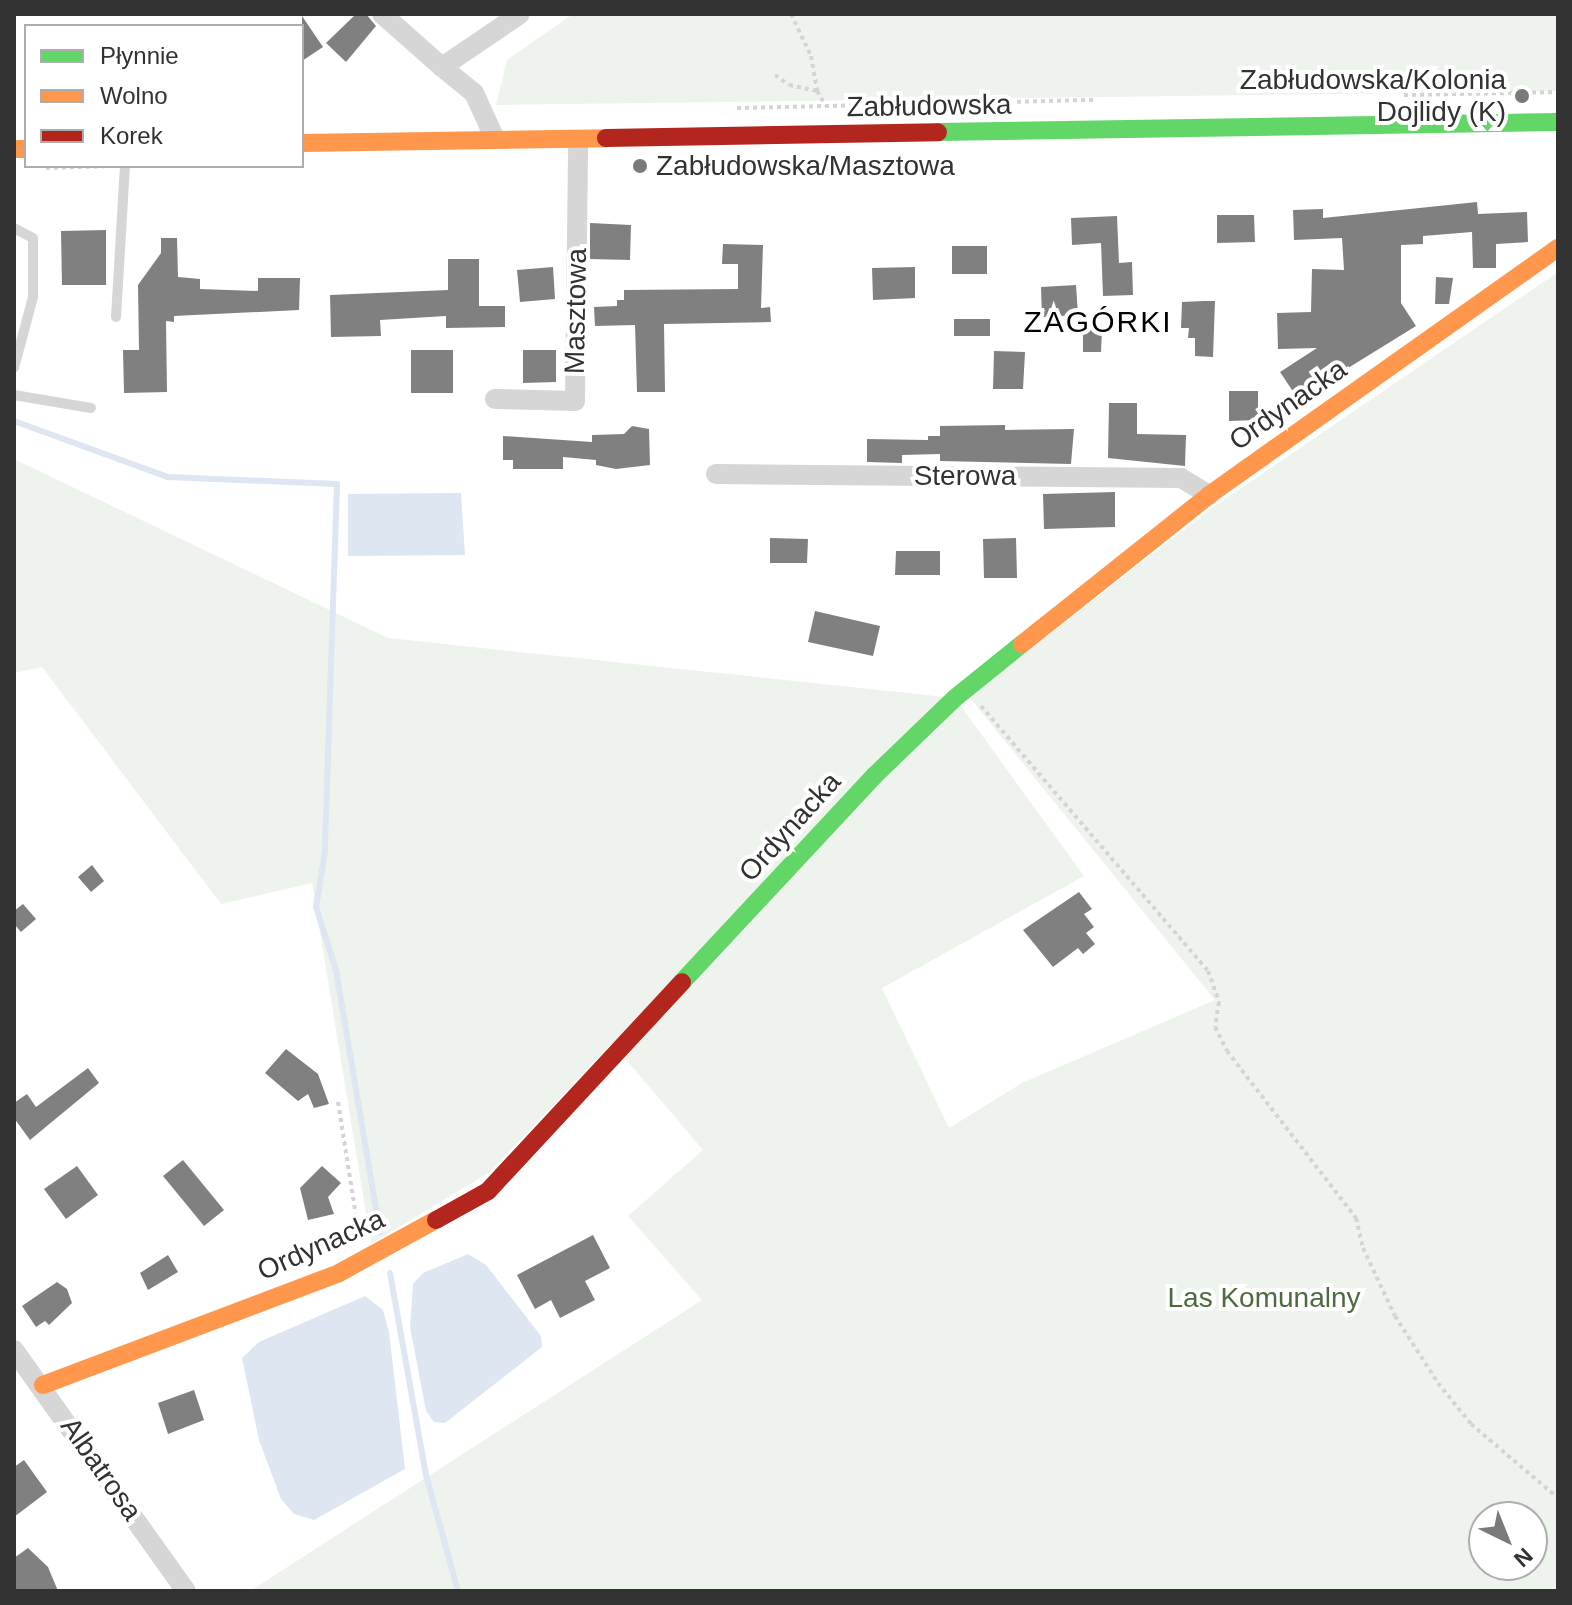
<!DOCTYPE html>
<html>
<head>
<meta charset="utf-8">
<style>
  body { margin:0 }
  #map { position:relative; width:1572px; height:1605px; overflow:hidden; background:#fff; font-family:Helvetica,sans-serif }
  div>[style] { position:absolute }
  .green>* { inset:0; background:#eff3ed }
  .water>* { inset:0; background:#dde6f1 }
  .stream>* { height:6px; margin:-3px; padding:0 3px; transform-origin:3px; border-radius:3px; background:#dde6f1 }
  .building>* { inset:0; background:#808080 }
  .path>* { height:4px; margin-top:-2px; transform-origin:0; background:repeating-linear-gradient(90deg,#d4d4d4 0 4px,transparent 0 8px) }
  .lane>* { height:10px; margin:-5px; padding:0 5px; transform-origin:5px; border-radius:5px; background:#d6d6d6 }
  .street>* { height:20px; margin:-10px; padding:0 10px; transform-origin:10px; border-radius:10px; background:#d6d6d6 }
  .fast>* { height:18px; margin:-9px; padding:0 9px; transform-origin:9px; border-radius:9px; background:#63d668 }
  .slow>* { height:18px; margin:-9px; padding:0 9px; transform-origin:9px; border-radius:9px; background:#ff974d }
  .jam>* { height:18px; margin:-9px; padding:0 9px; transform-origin:9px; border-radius:9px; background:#b3261e }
  .dots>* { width:22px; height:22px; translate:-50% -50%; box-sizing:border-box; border:4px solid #fff; border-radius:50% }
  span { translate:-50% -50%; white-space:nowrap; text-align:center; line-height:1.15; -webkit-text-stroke:8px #fff; paint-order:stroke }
  .poi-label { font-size:28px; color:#323232 }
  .right { translate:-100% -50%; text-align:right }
  .left { translate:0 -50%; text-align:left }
  .street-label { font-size:28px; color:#323232 }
  .park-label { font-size:28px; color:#4d6b41 }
  .neighbourhood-label { font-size:30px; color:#000; letter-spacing:2px }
  .frame { position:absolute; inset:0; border:16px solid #323232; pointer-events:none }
  .legend { position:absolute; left:24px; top:24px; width:280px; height:144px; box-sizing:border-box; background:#fff; border:2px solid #adadad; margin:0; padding:10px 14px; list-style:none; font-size:24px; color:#323232 }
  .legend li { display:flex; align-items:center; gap:16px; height:40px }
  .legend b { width:40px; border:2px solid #adadad }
  .north { position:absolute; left:1468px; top:1501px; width:80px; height:80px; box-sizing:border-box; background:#fff; border:2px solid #adadad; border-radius:50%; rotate:137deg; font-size:22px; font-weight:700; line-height:32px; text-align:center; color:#323232 }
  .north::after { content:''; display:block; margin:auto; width:28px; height:36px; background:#7a7a7a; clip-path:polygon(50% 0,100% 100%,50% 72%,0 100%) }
</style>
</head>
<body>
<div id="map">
  <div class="green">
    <div style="clip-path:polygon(573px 14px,1558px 14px,1558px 91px,496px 105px,507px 60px)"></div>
    <div style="clip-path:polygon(evenodd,1558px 272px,1558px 1591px,250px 1591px,702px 1300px,628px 1216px,703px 1150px,612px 1043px,490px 1172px,371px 1244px,312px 883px,221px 904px,42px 667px,14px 673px,14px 459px,388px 638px,955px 698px,1084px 876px,882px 988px,949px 1128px,1022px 1083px,1215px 1000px,969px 697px,1212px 508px,1558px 272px,1484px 1517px,1532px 1517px,1532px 1565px,1484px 1565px,1484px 1517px)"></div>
  </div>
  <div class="water">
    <div style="clip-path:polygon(461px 493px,465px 555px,348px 556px,348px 494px)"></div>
    <div style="clip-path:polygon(468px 1254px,486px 1265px,541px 1336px,542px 1347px,445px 1423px,434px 1422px,426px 1411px,410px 1327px,413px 1284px,423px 1273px)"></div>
    <div style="clip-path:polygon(365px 1296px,383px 1310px,389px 1332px,405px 1469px,314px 1520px,294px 1514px,281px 1499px,259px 1440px,242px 1358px,259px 1342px)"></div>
  </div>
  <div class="stream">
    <div style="left:14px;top:421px;width:164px;rotate:20deg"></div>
    <div style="left:168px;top:477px;width:169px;rotate:2.4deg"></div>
    <div style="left:337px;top:484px;width:367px;rotate:91.9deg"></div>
    <div style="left:325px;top:851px;width:57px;rotate:99.1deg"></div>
    <div style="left:316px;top:907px;width:66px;rotate:72.4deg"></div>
    <div style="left:336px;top:970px;width:266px;rotate:80.5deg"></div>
    <div style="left:390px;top:1273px;width:205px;rotate:79.9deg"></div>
    <div style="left:426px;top:1475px;width:120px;rotate:74.6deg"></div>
  </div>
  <div class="building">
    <div style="clip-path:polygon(356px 14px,366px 14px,376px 26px,346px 62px,326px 43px)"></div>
    <div style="clip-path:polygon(302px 16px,323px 47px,302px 61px)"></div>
    <div style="clip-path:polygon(1477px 202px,1478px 214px,1527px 212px,1528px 242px,1496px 244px,1496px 268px,1473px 268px,1472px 232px,1423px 236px,1423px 244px,1401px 245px,1401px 303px,1416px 326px,1298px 399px,1280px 372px,1317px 348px,1278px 349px,1277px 313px,1311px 312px,1312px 269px,1344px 270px,1342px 238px,1294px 240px,1293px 210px,1323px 209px,1323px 218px)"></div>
    <div style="clip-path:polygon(1217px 215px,1254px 215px,1255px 242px,1217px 243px)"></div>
    <div style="clip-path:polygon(1117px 216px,1119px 263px,1132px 262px,1133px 295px,1103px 296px,1101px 243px,1072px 245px,1071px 218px)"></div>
    <div style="clip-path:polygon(590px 223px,631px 225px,630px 260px,590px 259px)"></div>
    <div style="clip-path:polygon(106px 230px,106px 285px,62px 285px,61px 231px)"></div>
    <div style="clip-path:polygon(161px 238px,177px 238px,178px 277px,200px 279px,200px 289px,258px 291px,258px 278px,300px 278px,299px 310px,174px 316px,174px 322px,166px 321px,167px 392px,124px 393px,123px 350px,139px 350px,138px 285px,161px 253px)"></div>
    <div style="clip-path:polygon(723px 244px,763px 245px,761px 308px,770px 307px,771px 322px,664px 324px,665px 392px,637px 392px,635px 325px,595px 326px,594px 307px,617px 306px,617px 300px,624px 300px,624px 290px,738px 289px,738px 264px,722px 264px)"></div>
    <div style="clip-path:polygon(952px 246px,987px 246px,987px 274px,952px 274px)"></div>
    <div style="clip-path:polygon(448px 259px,479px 259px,479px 306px,505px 306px,505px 327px,446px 328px,446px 316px,380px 320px,381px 336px,331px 337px,330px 295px,448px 290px)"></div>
    <div style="clip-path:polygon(553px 267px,555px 299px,520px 302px,517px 270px)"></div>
    <div style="clip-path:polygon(915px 267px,915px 298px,873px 300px,872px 268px)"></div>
    <div style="clip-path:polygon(1436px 277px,1453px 278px,1449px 304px,1435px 304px)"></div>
    <div style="clip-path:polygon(1076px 285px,1078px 315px,1042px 317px,1041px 287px)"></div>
    <div style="clip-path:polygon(1204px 301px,1215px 301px,1213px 357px,1195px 356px,1195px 338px,1188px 338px,1189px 328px,1181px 328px,1182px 302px)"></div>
    <div style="clip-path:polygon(954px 319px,990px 319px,990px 336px,954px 336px)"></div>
    <div style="clip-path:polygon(1083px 329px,1102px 329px,1101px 352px,1083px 352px)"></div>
    <div style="clip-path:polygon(411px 350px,453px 350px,453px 393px,411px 393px)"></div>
    <div style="clip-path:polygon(523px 350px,556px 350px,556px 382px,523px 383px)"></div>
    <div style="clip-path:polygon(994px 351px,1025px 352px,1023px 389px,993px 389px)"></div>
    <div style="clip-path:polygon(1229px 391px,1258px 391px,1258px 420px,1229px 421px)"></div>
    <div style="clip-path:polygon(1109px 403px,1137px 403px,1137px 434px,1186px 435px,1185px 466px,1108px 458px)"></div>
    <div style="clip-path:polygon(1005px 425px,1005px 430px,1074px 429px,1071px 464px,940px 461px,940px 454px,902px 455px,902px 463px,867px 462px,867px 439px,928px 440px,928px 436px,940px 436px,940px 426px)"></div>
    <div style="clip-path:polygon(632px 426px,649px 429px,650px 465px,616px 469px,596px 465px,596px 460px,563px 457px,563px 469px,513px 469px,513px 460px,503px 460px,503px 436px,592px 442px,592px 435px,624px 434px)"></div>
    <div style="clip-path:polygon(1115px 492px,1115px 527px,1044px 529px,1043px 494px)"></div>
    <div style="clip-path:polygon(770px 538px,808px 539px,807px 563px,770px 563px)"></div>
    <div style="clip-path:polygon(1016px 538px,1017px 578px,984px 578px,983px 539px)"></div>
    <div style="clip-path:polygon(896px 551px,940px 551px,940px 575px,895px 575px)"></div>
    <div style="clip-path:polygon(815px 611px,880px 626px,873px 656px,808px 642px)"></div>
    <div style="clip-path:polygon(92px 865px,104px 881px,91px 892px,78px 877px)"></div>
    <div style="clip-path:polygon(1079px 892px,1092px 909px,1084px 914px,1094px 927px,1086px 933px,1095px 944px,1083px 954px,1078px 948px,1053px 967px,1023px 930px)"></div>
    <div style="clip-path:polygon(23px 904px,36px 919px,21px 932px,14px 924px,14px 911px)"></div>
    <div style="clip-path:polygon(286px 1049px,318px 1074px,329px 1104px,314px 1108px,308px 1094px,298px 1101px,265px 1073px)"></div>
    <div style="clip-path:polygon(88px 1068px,99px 1083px,30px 1140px,14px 1118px,14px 1103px,27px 1094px,36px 1107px)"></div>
    <div style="clip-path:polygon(183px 1160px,224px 1210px,204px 1226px,163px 1176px)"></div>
    <div style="clip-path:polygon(77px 1166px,98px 1195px,66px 1219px,44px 1189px)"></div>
    <div style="clip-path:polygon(322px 1166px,341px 1183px,328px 1197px,334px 1214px,308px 1220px,300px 1188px)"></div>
    <div style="clip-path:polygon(593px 1235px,610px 1268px,585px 1281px,595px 1300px,560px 1318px,551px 1300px,535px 1309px,517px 1275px)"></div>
    <div style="clip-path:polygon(168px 1255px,178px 1272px,148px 1290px,140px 1273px)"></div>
    <div style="clip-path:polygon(57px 1282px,67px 1289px,72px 1303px,49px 1325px,45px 1321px,36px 1327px,22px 1306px)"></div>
    <div style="clip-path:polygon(194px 1390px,204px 1420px,168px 1434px,158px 1403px)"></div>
    <div style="clip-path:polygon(24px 1460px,47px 1492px,14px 1517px,14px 1467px)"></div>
    <div style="clip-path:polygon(28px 1548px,48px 1567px,58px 1591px,14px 1591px,14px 1558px)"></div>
  </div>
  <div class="path">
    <div style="left:791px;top:14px;width:47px;rotate:64.5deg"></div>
    <div style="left:811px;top:56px;width:36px;rotate:80deg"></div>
    <div style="left:775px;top:75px;width:17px;rotate:36deg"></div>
    <div style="left:789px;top:85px;width:29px;rotate:12deg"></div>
    <div style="left:817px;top:91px;width:17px;rotate:59deg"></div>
    <div style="left:1404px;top:95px;width:154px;rotate:-1.1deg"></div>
    <div style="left:737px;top:108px;width:359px;rotate:-1.3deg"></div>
    <div style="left:46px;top:168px;width:66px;rotate:-1.7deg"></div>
    <div style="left:981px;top:706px;width:349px;rotate:49.4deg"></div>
    <div style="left:1208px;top:971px;width:33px;rotate:70deg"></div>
    <div style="left:1219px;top:1002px;width:25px;rotate:99deg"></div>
    <div style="left:1215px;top:1027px;width:27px;rotate:63deg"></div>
    <div style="left:1227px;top:1051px;width:211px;rotate:52.3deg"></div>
    <div style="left:1356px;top:1218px;width:31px;rotate:77deg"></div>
    <div style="left:1363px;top:1248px;width:75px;rotate:64.8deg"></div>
    <div style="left:1395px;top:1316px;width:80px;rotate:57.3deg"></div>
    <div style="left:1438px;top:1383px;width:53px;rotate:51.2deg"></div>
    <div style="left:1471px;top:1424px;width:114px;rotate:40.4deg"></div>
    <div style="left:338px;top:1102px;width:135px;rotate:81deg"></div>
  </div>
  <div class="lane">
    <div style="left:14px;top:228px;width:21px;rotate:28deg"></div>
    <div style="left:33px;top:238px;width:59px;rotate:90deg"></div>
    <div style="left:33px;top:297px;width:73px;rotate:105deg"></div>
    <div style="left:116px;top:317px;width:151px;rotate:-86.6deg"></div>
    <div style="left:14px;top:395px;width:78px;rotate:9.6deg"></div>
  </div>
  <div class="street">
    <div style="left:382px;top:14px;width:80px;rotate:41.5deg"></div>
    <div style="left:495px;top:139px;width:51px;rotate:-114.5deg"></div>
    <div style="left:474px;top:93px;width:41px;rotate:-140.9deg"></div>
    <div style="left:442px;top:67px;width:94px;rotate:-34.2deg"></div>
    <div style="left:495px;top:399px;width:80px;rotate:1.4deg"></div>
    <div style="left:575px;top:401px;width:260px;rotate:-89.3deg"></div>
    <div style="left:716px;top:474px;width:465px;rotate:0.5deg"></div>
    <div style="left:1181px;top:478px;width:33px;rotate:31deg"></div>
    <div style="left:14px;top:1350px;width:296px;rotate:54.5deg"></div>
  </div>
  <div class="fast">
    <div style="left:938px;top:132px;width:620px;rotate:-0.92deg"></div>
    <div style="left:682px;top:982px;width:282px;rotate:-47deg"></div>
    <div style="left:874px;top:776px;width:112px;rotate:-43.9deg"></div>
    <div style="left:955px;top:698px;width:86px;rotate:-38.9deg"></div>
  </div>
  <div class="slow">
    <div style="left:302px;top:143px;width:304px;rotate:-0.9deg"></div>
    <div style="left:14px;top:149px;width:12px"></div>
    <div style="left:1022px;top:644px;width:239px;rotate:-38.5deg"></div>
    <div style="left:1209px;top:495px;width:428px;rotate:-35.3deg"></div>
    <div style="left:43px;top:1385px;width:316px;rotate:-20.7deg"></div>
    <div style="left:339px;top:1273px;width:111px;rotate:-28.7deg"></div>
  </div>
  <div class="jam">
    <div style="left:606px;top:138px;width:332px;rotate:-1deg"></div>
    <div style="left:436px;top:1220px;width:60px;rotate:-29.1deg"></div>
    <div style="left:488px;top:1191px;width:285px;rotate:-47.1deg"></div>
  </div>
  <div class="dots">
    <div style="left:1522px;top:96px;background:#7a7a7a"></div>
    <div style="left:640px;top:166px;background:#7a7a7a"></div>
  </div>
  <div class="poi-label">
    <span class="right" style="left:1506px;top:96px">Zabłudowska/Kolonia<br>Dojlidy (K)</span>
    <span class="left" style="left:656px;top:166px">Zabłudowska/Masztowa</span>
  </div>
  <div class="street-label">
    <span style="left:929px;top:106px;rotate:-1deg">Zabłudowska</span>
    <span style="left:576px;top:311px;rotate:-89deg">Masztowa</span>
    <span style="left:1288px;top:405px;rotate:-35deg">Ordynacka</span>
    <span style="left:965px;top:476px">Sterowa</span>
    <span style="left:790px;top:827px;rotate:-48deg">Ordynacka</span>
    <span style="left:321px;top:1245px;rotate:-24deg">Ordynacka</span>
    <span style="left:101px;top:1469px;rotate:55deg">Albatrosa</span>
  </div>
  <div class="park-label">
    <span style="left:1264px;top:1298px">Las Komunalny</span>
  </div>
  <div class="neighbourhood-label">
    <span style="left:1098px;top:322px">ZAGÓRKI</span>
  </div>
  <div class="frame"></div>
  <ul class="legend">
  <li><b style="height:10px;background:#63d668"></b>Płynnie</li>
  <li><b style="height:10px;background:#ff974d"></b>Wolno</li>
  <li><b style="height:10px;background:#b3261e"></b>Korek</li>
  </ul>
  <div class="north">N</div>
</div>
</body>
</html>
